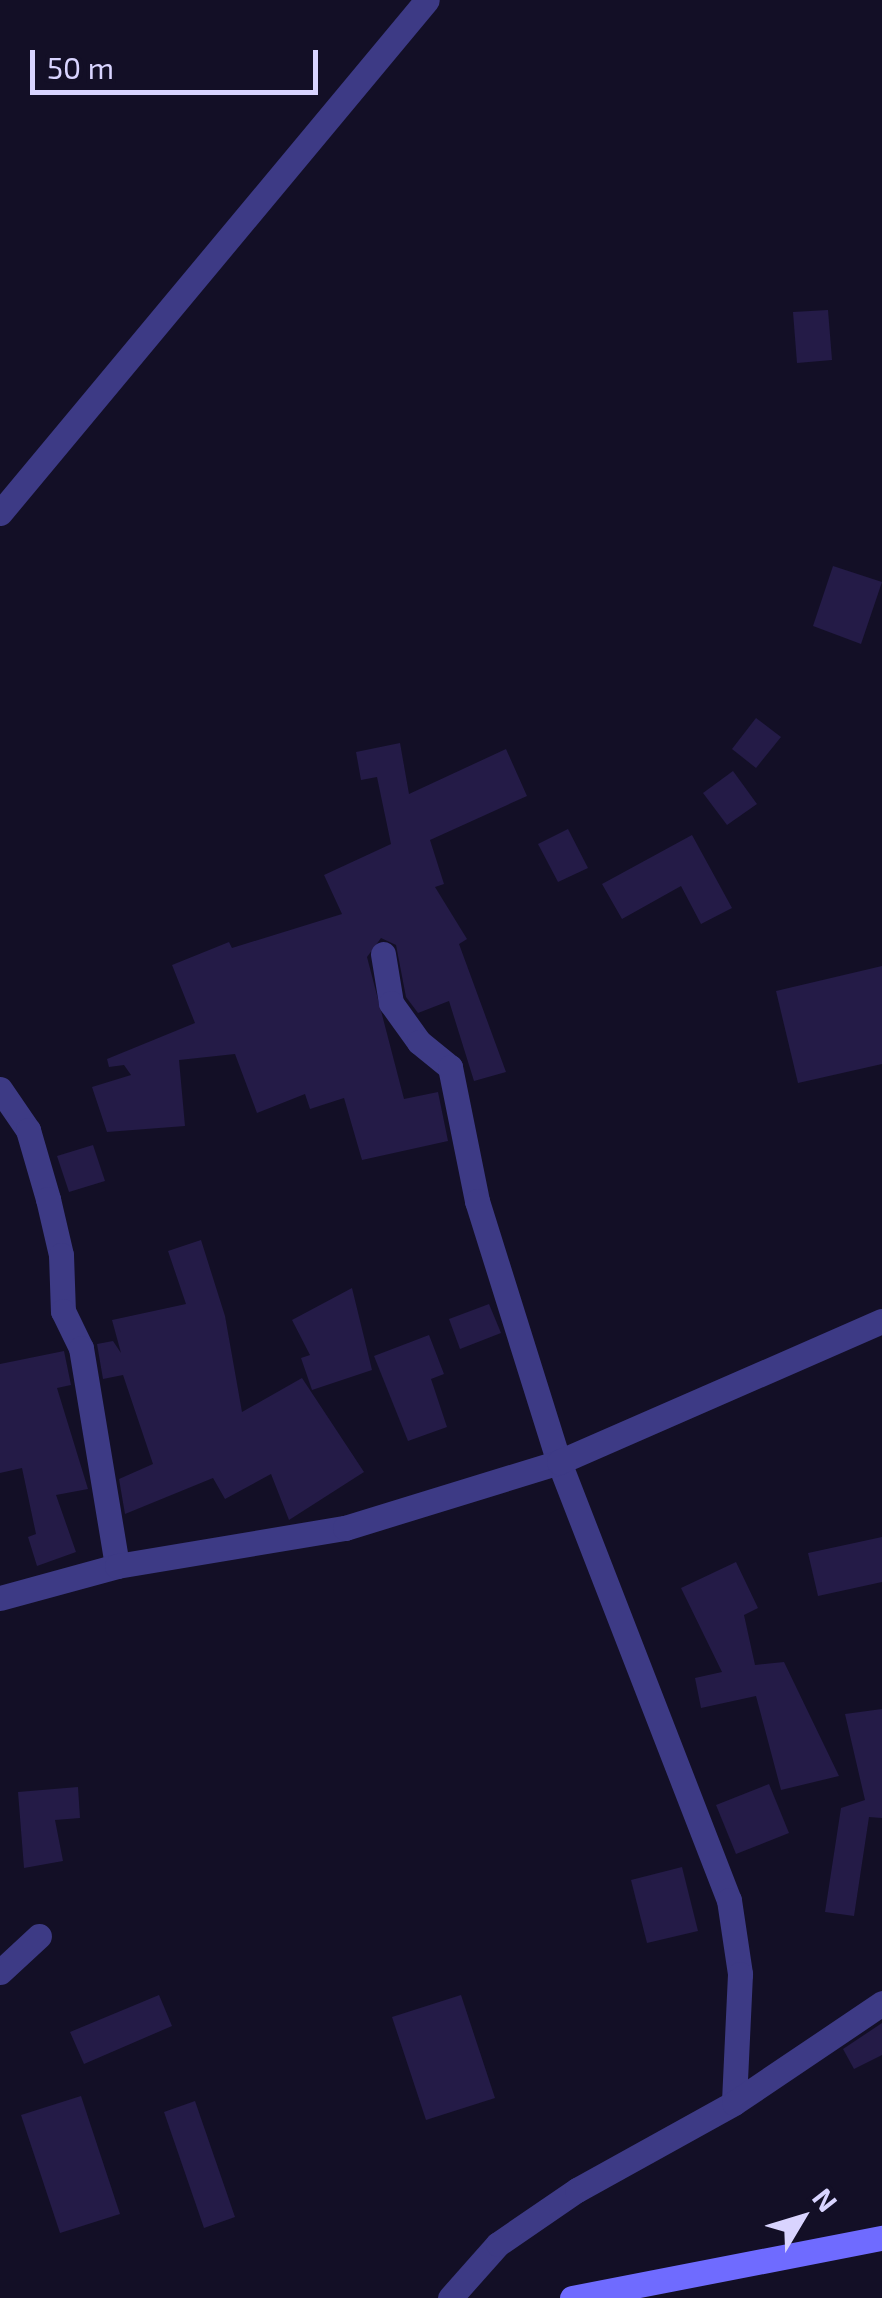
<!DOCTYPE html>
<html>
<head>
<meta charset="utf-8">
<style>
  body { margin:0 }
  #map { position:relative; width:882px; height:2298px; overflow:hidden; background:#130f26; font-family:"Exo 2",sans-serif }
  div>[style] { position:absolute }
  .building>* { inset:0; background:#241b47 }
  .street>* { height:25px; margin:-12.5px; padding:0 12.5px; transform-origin:12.5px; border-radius:12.5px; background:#3d3a85 }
  .secondary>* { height:25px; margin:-12.5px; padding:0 12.5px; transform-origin:12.5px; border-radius:12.5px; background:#6f6bff }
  span { translate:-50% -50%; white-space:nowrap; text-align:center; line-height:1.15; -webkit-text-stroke:9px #130f26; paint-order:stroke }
  .north { position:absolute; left:752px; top:2168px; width:100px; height:100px; -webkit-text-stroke:8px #130f26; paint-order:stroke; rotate:52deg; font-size:28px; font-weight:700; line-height:40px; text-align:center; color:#d9d4ff }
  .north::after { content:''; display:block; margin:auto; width:35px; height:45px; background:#d9d4ff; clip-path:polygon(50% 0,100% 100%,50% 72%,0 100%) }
  .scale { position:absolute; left:30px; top:50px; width:288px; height:45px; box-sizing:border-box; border:5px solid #d9d4ff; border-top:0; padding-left:12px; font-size:30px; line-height:35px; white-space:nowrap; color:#d9d4ff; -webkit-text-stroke:8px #130f26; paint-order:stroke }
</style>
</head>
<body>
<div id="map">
  <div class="building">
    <div style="clip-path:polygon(828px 310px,832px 360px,797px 363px,793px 312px)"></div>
    <div style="clip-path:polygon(833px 566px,882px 582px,861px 644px,813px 626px)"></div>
    <div style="clip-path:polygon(756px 718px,781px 737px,756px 768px,732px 749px)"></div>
    <div style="clip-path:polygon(400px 743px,409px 794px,506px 749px,527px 796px,430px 840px,444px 884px,435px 887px,467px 939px,459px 944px,506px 1072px,474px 1081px,449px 1001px,418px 1013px,406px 997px,396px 945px,381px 938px,367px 957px,404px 1099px,438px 1092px,448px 1141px,362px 1160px,344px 1098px,310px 1109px,305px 1094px,257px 1113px,235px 1054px,179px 1060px,185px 1126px,107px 1132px,92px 1087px,131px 1075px,124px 1065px,109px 1067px,107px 1059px,195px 1023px,172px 965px,229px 942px,232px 948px,342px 914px,324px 875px,391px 844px,377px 777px,361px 780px,356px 752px)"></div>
    <div style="clip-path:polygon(733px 771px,757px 804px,727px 825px,703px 793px)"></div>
    <div style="clip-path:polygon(568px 829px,588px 868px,558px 882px,538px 844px)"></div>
    <div style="clip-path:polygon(692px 835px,732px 908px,701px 924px,681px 886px,622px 919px,602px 884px)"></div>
    <div style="clip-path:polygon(882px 966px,882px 1064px,798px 1083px,776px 991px)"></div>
    <div style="clip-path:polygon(93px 1145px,105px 1181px,69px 1192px,57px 1156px)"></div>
    <div style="clip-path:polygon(201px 1240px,225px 1316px,242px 1412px,302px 1378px,364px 1472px,289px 1520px,271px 1474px,225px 1499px,213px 1478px,125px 1514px,119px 1479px,153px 1464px,123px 1375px,103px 1379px,97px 1344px,113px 1341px,121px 1353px,112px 1320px,186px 1304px,168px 1251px)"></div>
    <div style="clip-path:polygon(352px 1288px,372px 1370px,312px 1390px,301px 1358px,310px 1355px,292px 1320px)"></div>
    <div style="clip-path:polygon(489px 1304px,501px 1333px,460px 1349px,449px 1319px)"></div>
    <div style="clip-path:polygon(429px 1335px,444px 1374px,431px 1379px,447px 1427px,408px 1441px,374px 1356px)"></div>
    <div style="clip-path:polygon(64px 1351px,71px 1385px,57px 1388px,88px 1489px,56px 1495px,76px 1552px,37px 1566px,28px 1537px,36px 1534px,22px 1468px,0 1473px,0 1364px)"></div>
    <div style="clip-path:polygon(882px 1537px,882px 1582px,818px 1596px,808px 1553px)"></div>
    <div style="clip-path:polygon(736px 1562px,758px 1608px,744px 1615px,755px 1665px,784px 1662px,839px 1776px,781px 1790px,756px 1696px,701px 1708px,695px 1678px,722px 1672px,681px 1588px)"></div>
    <div style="clip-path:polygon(882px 1709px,882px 1818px,869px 1817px,854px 1916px,825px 1912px,841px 1808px,865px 1800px,845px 1714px)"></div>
    <div style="clip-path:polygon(769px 1784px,789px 1833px,736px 1854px,716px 1805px)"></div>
    <div style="clip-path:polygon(78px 1787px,80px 1818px,55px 1820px,63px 1861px,24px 1868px,18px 1792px)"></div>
    <div style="clip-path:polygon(682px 1867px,698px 1931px,647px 1943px,631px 1880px)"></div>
    <div style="clip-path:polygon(159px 1995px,172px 2026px,84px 2064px,70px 2032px)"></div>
    <div style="clip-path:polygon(461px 1995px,495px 2098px,426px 2120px,392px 2017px)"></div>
    <div style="clip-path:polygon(882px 2023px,882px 2055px,854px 2069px,843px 2049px)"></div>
    <div style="clip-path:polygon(81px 2096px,120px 2214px,60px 2233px,21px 2115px)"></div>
    <div style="clip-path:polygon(195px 2101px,235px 2217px,204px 2228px,164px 2112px)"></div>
  </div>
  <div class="street">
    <div style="left:0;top:513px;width:667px;rotate:-50.23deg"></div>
    <div style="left:383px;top:954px;width:50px;rotate:80.7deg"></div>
    <div style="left:391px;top:1003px;width:48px;rotate:54.3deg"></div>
    <div style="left:419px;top:1042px;width:40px;rotate:39deg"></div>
    <div style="left:450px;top:1067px;width:137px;rotate:78.6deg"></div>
    <div style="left:477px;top:1201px;width:274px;rotate:72.6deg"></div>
    <div style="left:559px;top:1462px;width:470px;rotate:68.8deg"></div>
    <div style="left:729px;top:1900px;width:75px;rotate:81.5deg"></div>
    <div style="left:740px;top:1974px;width:129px;rotate:92.7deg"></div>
    <div style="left:0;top:1089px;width:50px;rotate:55.7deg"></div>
    <div style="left:28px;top:1130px;width:72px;rotate:73.8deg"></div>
    <div style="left:48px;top:1199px;width:57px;rotate:76.9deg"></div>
    <div style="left:61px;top:1255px;width:56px;rotate:88deg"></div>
    <div style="left:63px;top:1311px;width:41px;rotate:64.1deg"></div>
    <div style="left:81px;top:1348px;width:221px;rotate:80.6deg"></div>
    <div style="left:0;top:1598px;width:121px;rotate:-15.3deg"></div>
    <div style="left:117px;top:1566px;width:231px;rotate:-9.5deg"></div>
    <div style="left:345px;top:1528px;width:224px;rotate:-17.1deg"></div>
    <div style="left:559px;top:1462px;width:352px;rotate:-23.6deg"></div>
    <div style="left:0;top:1972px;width:53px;rotate:-42.7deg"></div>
    <div style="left:450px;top:2298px;width:72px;rotate:-48.4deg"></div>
    <div style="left:498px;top:2244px;width:96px;rotate:-34.4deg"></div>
    <div style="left:577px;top:2190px;width:179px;rotate:-29deg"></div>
    <div style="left:734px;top:2103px;width:179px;rotate:-34deg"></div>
  </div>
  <div class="secondary">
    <div style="left:572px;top:2298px;width:316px;rotate:-11deg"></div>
  </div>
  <div class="north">N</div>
  <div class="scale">50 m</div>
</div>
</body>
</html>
